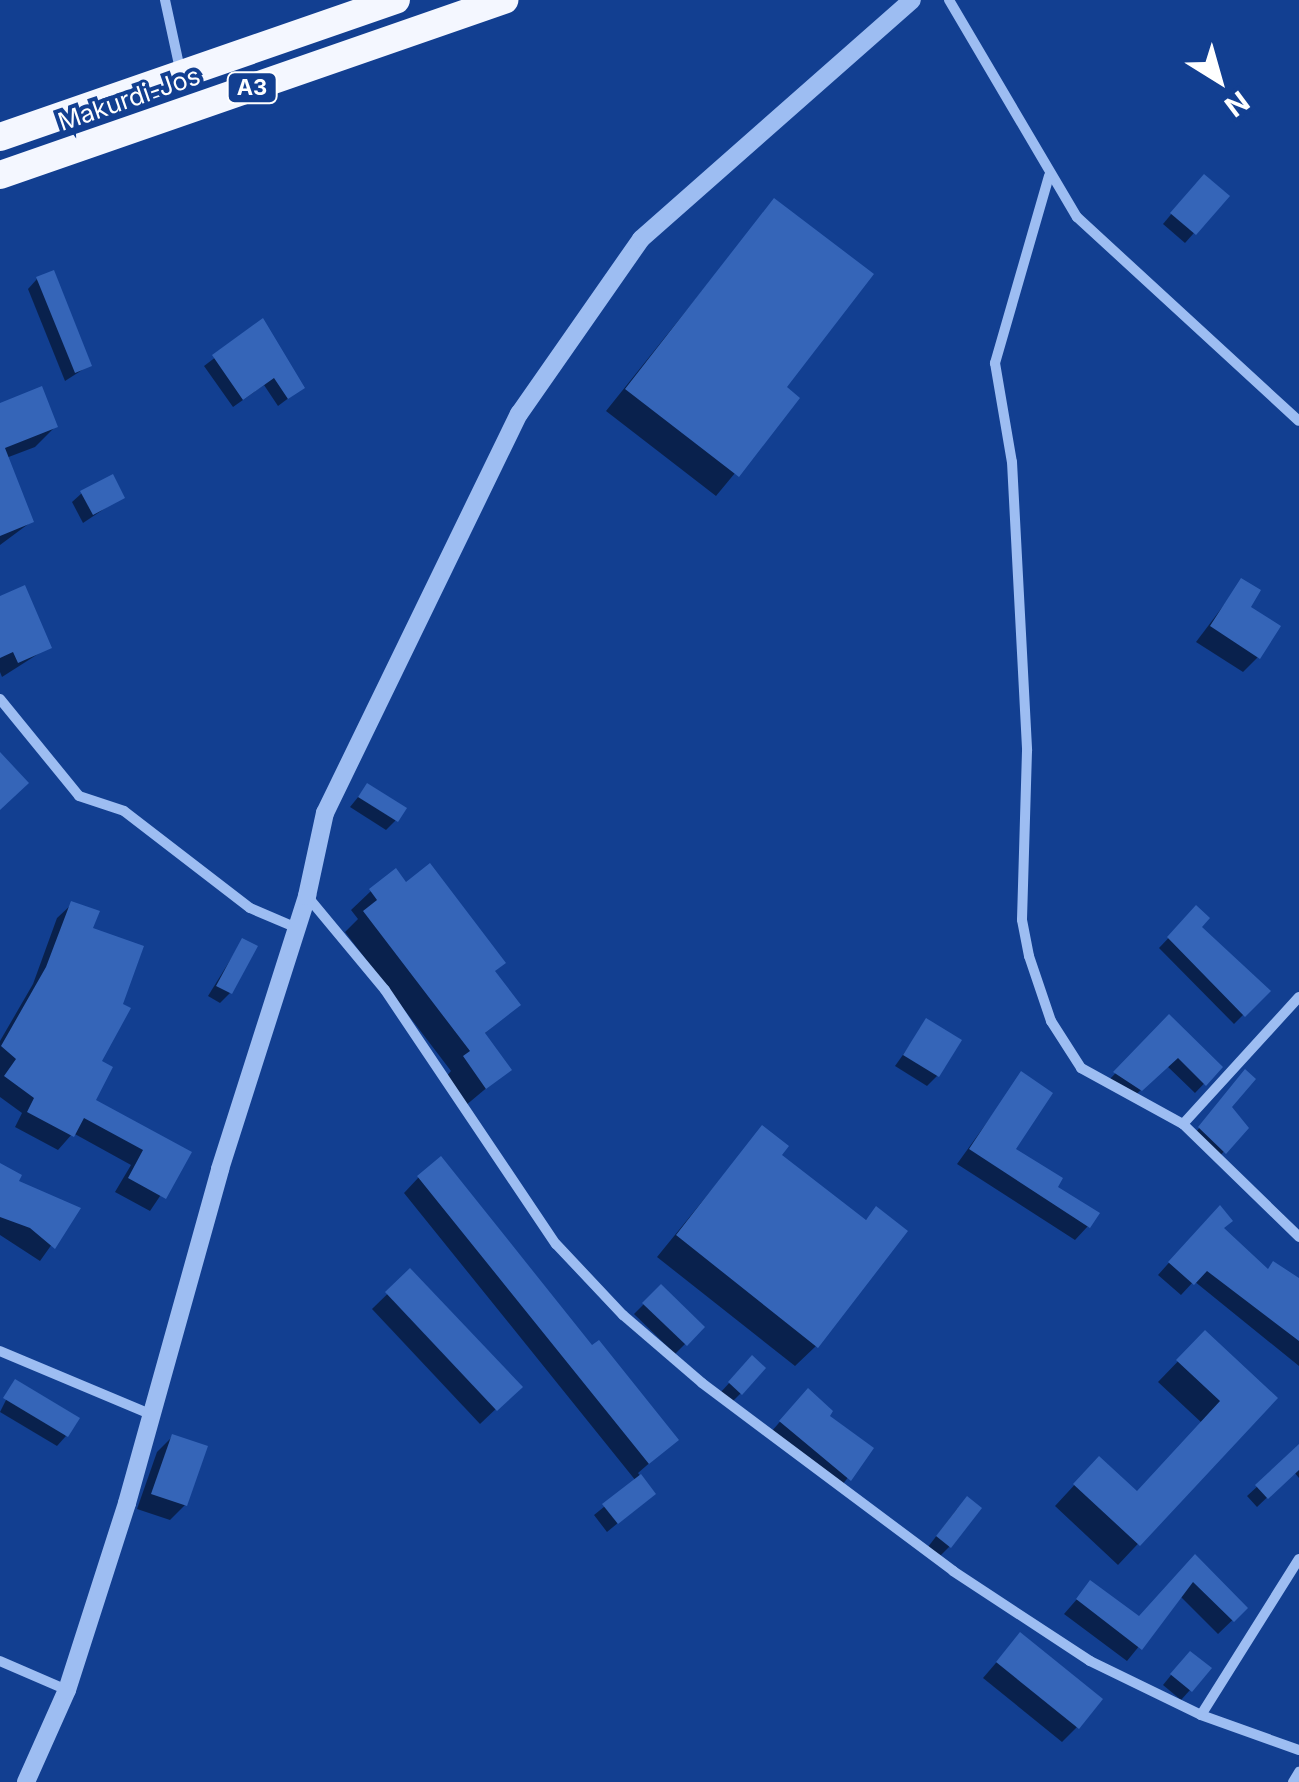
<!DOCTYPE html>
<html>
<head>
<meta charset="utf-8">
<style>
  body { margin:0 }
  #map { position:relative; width:1299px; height:1782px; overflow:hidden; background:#123f91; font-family:Inter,sans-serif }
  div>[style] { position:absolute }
  .shadow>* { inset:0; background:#0007 }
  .building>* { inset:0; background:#3565b8 }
  .minor>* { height:10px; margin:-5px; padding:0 5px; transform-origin:5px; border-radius:5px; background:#9dbdf2 }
  .tertiary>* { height:18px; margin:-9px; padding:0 9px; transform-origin:9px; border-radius:9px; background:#9dbdf2 }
  .trunk>* { height:28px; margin:-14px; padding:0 14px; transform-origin:14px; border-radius:14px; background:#f4f7ff }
  span { translate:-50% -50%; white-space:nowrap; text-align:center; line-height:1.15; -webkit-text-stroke:8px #123f91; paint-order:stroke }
  .shield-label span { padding:2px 8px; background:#123f91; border:2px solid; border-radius:8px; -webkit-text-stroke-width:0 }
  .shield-label { font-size:22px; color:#fff; font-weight:700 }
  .street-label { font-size:25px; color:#fff }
  .north { position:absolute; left:1169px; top:30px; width:100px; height:100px; -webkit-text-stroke:8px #123f91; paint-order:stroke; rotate:143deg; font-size:28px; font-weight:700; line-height:40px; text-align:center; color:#fff }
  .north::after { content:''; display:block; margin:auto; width:35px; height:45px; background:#fff; clip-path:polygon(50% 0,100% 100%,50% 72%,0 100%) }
</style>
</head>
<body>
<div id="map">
  <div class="shadow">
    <div style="clip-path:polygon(1194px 187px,1227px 196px,1185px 243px,1163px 224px)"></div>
    <div style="clip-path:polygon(774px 201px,783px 388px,797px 398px,716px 496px,606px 411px)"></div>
    <div style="clip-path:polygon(37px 279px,90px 365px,65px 381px,28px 289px)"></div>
    <div style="clip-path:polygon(262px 322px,302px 388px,278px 406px,264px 385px,233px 407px,204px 366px)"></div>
    <div style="clip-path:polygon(0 403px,55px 427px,35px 447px,6px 458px,31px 522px,0 545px)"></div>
    <div style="clip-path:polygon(82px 493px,122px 497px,83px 523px,72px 502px)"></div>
    <div style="clip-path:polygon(1242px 581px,1258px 657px,1243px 672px,1196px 642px)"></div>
    <div style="clip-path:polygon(0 599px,49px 647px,2px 677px,0 672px)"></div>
    <div style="clip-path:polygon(367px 786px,396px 820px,386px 830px,350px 807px)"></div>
    <div style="clip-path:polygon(371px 891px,493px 972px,518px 1004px,483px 1035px,508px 1070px,465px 1106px,445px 1078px,451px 1071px,345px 932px,358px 919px,351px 910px)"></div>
    <div style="clip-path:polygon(72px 904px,90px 929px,99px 1062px,93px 1101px,189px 1153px,150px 1211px,115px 1192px,131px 1165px,73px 1133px,58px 1150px,15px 1127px,22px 1113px,0 1097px,0 1041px,33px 984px,57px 918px)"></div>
    <div style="clip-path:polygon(1196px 909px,1198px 927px,1267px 991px,1234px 1024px,1159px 948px)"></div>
    <div style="clip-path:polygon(242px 941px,230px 993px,220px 1003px,208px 996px)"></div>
    <div style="clip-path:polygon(1169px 1018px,1219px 1068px,1195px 1093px,1167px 1066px,1130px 1100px,1106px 1083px)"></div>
    <div style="clip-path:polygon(927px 1021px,937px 1076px,927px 1086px,895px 1066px)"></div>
    <div style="clip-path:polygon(1245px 1073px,1229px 1107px,1246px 1128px,1215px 1161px,1191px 1138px)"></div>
    <div style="clip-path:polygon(1021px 1075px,1012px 1150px,1088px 1226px,1075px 1240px,957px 1164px)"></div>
    <div style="clip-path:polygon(762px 1128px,778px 1155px,864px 1222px,876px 1210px,816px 1346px,795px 1366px,657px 1257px)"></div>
    <div style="clip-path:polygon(0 1166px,15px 1182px,77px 1209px,40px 1261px,0 1235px)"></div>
    <div style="clip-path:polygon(419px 1177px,676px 1440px,638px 1473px,653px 1494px,607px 1532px,594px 1515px,636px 1481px,404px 1193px)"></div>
    <div style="clip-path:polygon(1208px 1219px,1299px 1304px,1299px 1366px,1194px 1281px,1181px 1295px,1158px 1275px)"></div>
    <div style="clip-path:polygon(410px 1272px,519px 1387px,480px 1424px,372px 1309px)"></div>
    <div style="clip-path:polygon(661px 1287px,702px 1327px,675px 1354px,634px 1314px)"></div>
    <div style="clip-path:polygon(1185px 1354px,1275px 1398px,1118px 1565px,1055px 1506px,1079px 1480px,1136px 1493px,1202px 1423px,1158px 1382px)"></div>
    <div style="clip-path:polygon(743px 1368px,741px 1393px,731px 1403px,720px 1393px)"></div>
    <div style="clip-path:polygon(15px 1382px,66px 1436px,57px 1446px,0 1412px)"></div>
    <div style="clip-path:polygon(798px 1401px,871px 1448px,839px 1489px,771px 1432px)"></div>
    <div style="clip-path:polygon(172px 1437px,185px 1505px,170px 1520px,137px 1509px,157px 1452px)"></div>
    <div style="clip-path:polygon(1299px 1448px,1299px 1478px,1294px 1472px,1257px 1507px,1247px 1496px)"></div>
    <div style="clip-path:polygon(957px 1509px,949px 1547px,940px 1556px,928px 1547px)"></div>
    <div style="clip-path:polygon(1181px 1571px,1245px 1608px,1218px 1634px,1180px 1596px,1127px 1661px,1064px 1614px,1091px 1583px,1138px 1619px)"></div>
    <div style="clip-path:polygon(1020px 1635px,1077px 1727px,1062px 1742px,983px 1678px)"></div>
    <div style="clip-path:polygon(1180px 1664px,1190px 1690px,1181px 1700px,1163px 1685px)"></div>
  </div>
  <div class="building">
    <div style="clip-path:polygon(1204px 174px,1230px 196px,1196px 235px,1170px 213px)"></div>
    <div style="clip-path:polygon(774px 198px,874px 274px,787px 387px,800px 398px,739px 477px,625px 389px)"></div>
    <div style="clip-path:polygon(54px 270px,92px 366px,75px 373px,36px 277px)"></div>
    <div style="clip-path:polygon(263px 318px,305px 388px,288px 399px,274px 378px,243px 400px,212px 355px)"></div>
    <div style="clip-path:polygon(42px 386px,58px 427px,5px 448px,34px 522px,0 536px,0 403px)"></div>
    <div style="clip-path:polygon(113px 474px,125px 498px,93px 515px,80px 491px)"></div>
    <div style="clip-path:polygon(1241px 578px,1261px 590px,1251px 607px,1281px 626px,1260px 659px,1210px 626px)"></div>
    <div style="clip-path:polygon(25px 585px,52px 648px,18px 663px,13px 652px,0 658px,0 596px)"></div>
    <div style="clip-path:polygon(0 752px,29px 783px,0 810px)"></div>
    <div style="clip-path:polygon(367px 783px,407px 808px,398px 822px,358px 797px)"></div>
    <div style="clip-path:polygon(430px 863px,506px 963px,495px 971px,521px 1005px,485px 1033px,512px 1070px,486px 1089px,463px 1056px,470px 1051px,363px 911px,377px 900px,369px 889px,396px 868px,406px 882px)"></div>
    <div style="clip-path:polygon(71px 901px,100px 911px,93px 928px,144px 946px,123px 1004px,131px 1008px,102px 1061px,113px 1067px,96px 1100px,192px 1152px,166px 1199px,128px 1178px,143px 1150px,84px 1118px,74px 1137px,27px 1112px,34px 1098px,4px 1076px,16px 1059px,1px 1046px,46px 967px)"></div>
    <div style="clip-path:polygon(1196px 905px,1210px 918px,1202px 927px,1271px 991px,1245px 1017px,1167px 937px)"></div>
    <div style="clip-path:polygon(242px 938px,258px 946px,232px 994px,216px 986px)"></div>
    <div style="clip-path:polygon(1169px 1014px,1223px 1067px,1206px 1086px,1178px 1058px,1142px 1091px,1113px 1072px)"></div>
    <div style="clip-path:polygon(926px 1018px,962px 1040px,939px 1077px,903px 1055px)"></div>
    <div style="clip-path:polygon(1245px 1069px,1256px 1079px,1232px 1107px,1249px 1128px,1226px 1154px,1198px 1127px)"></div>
    <div style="clip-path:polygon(1021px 1071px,1053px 1093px,1016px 1149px,1063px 1178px,1058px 1187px,1100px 1213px,1090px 1228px,969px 1149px)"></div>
    <div style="clip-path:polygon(762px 1125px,789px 1146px,782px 1155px,866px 1220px,876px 1206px,908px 1231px,818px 1348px,676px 1235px)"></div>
    <div style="clip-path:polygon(441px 1156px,592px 1345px,599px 1340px,679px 1440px,649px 1464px,417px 1176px)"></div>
    <div style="clip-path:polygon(0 1163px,22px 1175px,19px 1181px,81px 1208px,55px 1249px,30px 1228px,0 1217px)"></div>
    <div style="clip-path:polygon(1220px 1205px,1233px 1221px,1224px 1228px,1268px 1269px,1273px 1261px,1299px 1278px,1299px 1341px,1207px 1271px,1194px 1285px,1168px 1262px)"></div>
    <div style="clip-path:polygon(410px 1268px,523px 1387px,497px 1411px,385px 1292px)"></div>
    <div style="clip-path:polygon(661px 1284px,705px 1327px,687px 1346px,642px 1303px)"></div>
    <div style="clip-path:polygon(1205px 1330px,1278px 1398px,1140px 1546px,1073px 1484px,1099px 1456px,1137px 1491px,1220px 1401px,1176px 1360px)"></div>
    <div style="clip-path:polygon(752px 1355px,766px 1368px,742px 1395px,728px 1382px)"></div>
    <div style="clip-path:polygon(15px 1379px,80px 1418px,68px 1437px,3px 1398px)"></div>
    <div style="clip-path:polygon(808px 1388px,833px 1411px,830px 1416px,874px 1448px,851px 1481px,779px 1421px)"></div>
    <div style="clip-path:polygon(172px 1434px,208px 1446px,187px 1506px,151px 1494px)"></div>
    <div style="clip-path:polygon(1299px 1444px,1299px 1470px,1268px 1499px,1255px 1485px)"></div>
    <div style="clip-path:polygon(641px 1474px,656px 1494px,618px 1524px,602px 1504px)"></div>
    <div style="clip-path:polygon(967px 1496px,982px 1508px,951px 1548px,936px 1536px)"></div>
    <div style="clip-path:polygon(1195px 1554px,1248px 1608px,1234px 1622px,1193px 1582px,1142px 1650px,1076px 1599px,1090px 1580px,1139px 1616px)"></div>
    <div style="clip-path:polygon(1020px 1632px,1103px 1699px,1079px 1729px,996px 1662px)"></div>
    <div style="clip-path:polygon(1190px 1651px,1212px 1668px,1192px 1692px,1170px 1674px)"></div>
  </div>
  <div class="minor">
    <div style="left:165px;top:0;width:76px;rotate:77.8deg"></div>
    <div style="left:949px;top:0;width:252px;rotate:59.5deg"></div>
    <div style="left:1077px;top:217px;width:301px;rotate:42.6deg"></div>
    <div style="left:1049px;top:176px;width:195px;rotate:106.1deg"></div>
    <div style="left:995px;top:363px;width:100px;rotate:80.3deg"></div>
    <div style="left:1012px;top:462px;width:289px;rotate:87deg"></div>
    <div style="left:1027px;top:751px;width:169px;rotate:91.7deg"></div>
    <div style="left:1022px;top:920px;width:37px;rotate:79deg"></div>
    <div style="left:1029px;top:956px;width:69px;rotate:71.3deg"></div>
    <div style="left:1051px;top:1021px;width:56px;rotate:57.4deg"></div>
    <div style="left:1081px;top:1068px;width:116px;rotate:28.8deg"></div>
    <div style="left:1183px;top:1124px;width:162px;rotate:44.2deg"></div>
    <div style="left:0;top:699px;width:125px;rotate:50.8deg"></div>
    <div style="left:79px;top:796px;width:47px;rotate:18.4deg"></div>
    <div style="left:124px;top:811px;width:159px;rotate:37.6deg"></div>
    <div style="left:250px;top:908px;width:51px;rotate:23.1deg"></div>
    <div style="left:307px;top:896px;width:122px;rotate:50.3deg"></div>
    <div style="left:385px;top:990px;width:306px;rotate:56.1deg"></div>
    <div style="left:556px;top:1244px;width:98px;rotate:46.7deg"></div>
    <div style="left:623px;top:1315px;width:104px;rotate:40.7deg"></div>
    <div style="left:702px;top:1383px;width:314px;rotate:36.8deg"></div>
    <div style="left:953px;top:1571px;width:164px;rotate:33.3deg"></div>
    <div style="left:1090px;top:1661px;width:123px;rotate:25.9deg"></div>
    <div style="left:1201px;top:1715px;width:104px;rotate:19.7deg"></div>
    <div style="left:1183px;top:1124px;width:172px;rotate:-47.6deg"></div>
    <div style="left:0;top:1351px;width:165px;rotate:22.8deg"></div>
    <div style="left:0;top:1661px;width:73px;rotate:23.4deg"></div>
    <div style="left:1201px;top:1715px;width:184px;rotate:-57.9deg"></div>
    <div style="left:1293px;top:1782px;width:12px;rotate:-59deg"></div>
  </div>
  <div class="tertiary">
    <div style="left:26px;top:1782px;width:101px;rotate:-66deg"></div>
    <div style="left:67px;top:1690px;width:196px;rotate:-72.2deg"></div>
    <div style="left:127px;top:1503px;width:347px;rotate:-74.4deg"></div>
    <div style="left:220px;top:1169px;width:287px;rotate:-72.3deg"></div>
    <div style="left:307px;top:896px;width:85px;rotate:-77.8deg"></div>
    <div style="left:325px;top:813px;width:444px;rotate:-64.1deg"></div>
    <div style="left:519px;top:414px;width:213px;rotate:-55.1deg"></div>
    <div style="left:641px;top:239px;width:361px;rotate:-41.4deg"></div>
  </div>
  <div class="trunk">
    <div style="left:0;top:137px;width:419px;rotate:-19.1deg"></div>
    <div style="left:0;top:175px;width:534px;rotate:-19.15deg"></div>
  </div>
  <div class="shield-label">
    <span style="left:252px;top:88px">A3</span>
  </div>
  <div class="street-label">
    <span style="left:129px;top:99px;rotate:-19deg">Makurdi-Jos</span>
  </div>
  <div class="north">N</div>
</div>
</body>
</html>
